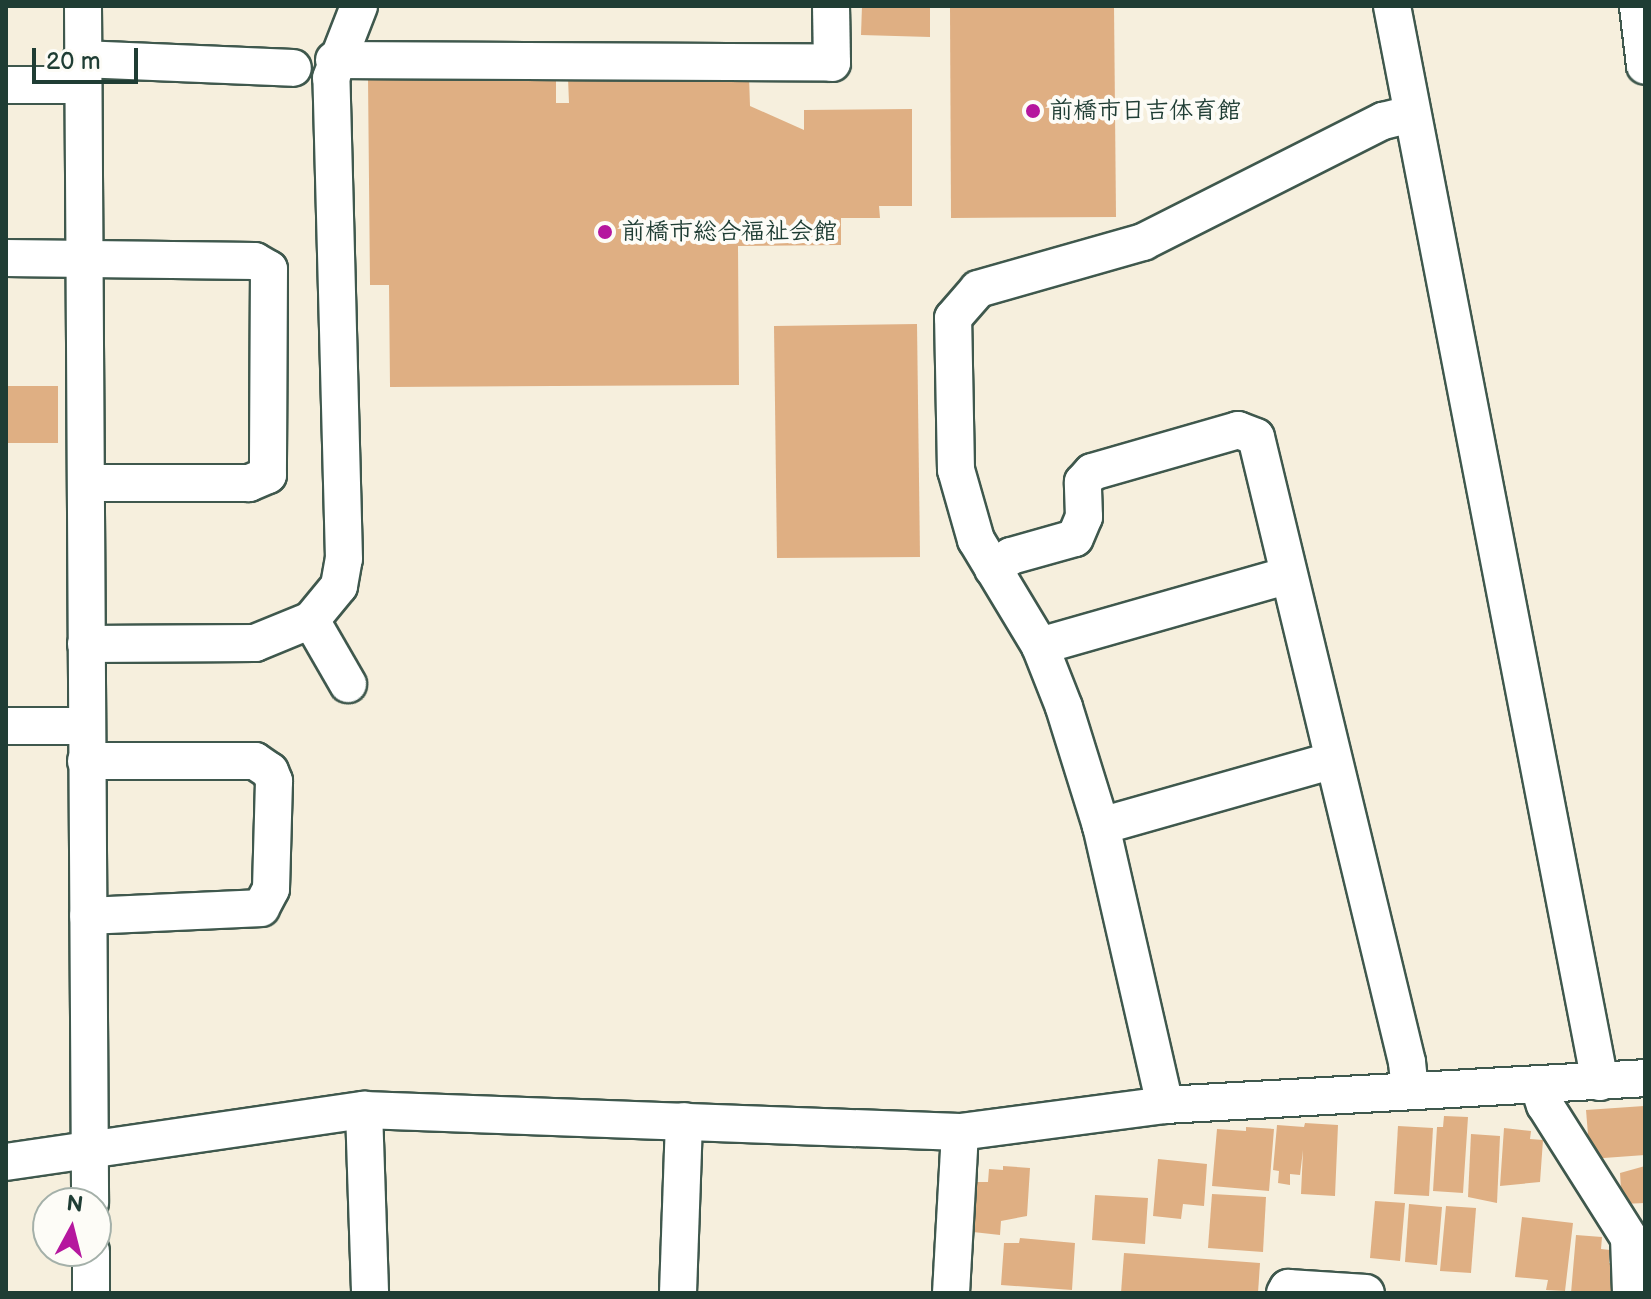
<!DOCTYPE html>
<html>
<head>
<meta charset="utf-8">
<style>
  body { margin:0 }
  #map { position:relative; width:1651px; height:1299px; overflow:hidden; background:#f6efdd; font-family:"Balsamiq Sans","Klee One",sans-serif }
  div>[style] { position:absolute }
  .building>* { inset:0; background:#dfaf83 }
  .roads { filter:drop-shadow(2px 0 #3f584d) drop-shadow(-2px 0 #3f584d) drop-shadow(0 2px #3f584d) drop-shadow(0 -2px #3f584d) }
  .minor>* { height:36px; margin:-18px; padding:0 18px; transform-origin:18px; border-radius:18px; background:#fff }
  .dots>* { width:22px; height:22px; translate:-50% -50%; box-sizing:border-box; border:4px solid #fdfcf7; border-radius:50% }
  span { translate:-50% -50%; white-space:nowrap; text-align:center; line-height:1.15; -webkit-text-stroke:8px #fdfcf7; paint-order:stroke }
  .poi-label { font-size:24px; color:#1f3d34; font-weight:700 }
  .left { translate:0 -50%; text-align:left }
  .frame { position:absolute; inset:0; border:8px solid #1f3d34; pointer-events:none }
  .north { position:absolute; left:32px; top:1187px; width:80px; height:80px; box-sizing:border-box; background:#fdfcf7; border:2px solid #a4b0a9; border-radius:50%; rotate:7deg; font-size:22px; font-weight:700; line-height:32px; text-align:center; color:#1f3d34 }
  .north::after { content:''; display:block; margin:auto; width:28px; height:36px; background:#b5179e; clip-path:polygon(50% 0,100% 100%,50% 72%,0 100%) }
  .scale { position:absolute; left:32px; top:48px; width:106px; height:36px; box-sizing:border-box; border:4px solid #1f3d34; border-top:0; padding-left:10px; font-size:24px; line-height:28px; white-space:nowrap; color:#1f3d34; -webkit-text-stroke:6px #fdfcf7; paint-order:stroke }
</style>
</head>
<body>
<div id="map">
  <div class="building">
    <div style="clip-path:polygon(862px 6px,930px 6px,930px 37px,861px 35px)"></div>
    <div style="clip-path:polygon(950px 6px,1114px 6px,1116px 217px,951px 218px)"></div>
    <div style="clip-path:polygon(749px 76px,750px 106px,804px 130px,804px 110px,912px 109px,912px 206px,879px 206px,880px 218px,841px 218px,841px 245px,738px 246px,739px 385px,390px 387px,389px 285px,370px 285px,368px 78px,556px 77px,556px 103px,569px 103px,568px 78px)"></div>
    <div style="clip-path:polygon(917px 324px,920px 557px,777px 558px,774px 326px)"></div>
    <div style="clip-path:polygon(6px 386px,58px 386px,58px 443px,6px 443px)"></div>
    <div style="clip-path:polygon(1644px 1106px,1645px 1155px,1590px 1159px,1586px 1110px)"></div>
    <div style="clip-path:polygon(1444px 1116px,1468px 1117px,1463px 1193px,1433px 1191px,1437px 1127px,1443px 1127px)"></div>
    <div style="clip-path:polygon(1305px 1123px,1338px 1125px,1335px 1196px,1301px 1194px,1303px 1150px,1300px 1175px,1290px 1174px,1290px 1185px,1278px 1183px,1279px 1171px,1273px 1170px,1277px 1125px,1304px 1127px)"></div>
    <div style="clip-path:polygon(1398px 1126px,1433px 1128px,1429px 1196px,1394px 1194px)"></div>
    <div style="clip-path:polygon(1246px 1127px,1274px 1129px,1269px 1191px,1212px 1186px,1217px 1129px,1246px 1131px)"></div>
    <div style="clip-path:polygon(1504px 1128px,1531px 1131px,1530px 1139px,1543px 1140px,1540px 1182px,1500px 1186px)"></div>
    <div style="clip-path:polygon(1471px 1134px,1500px 1136px,1497px 1203px,1468px 1197px)"></div>
    <div style="clip-path:polygon(1158px 1159px,1207px 1164px,1204px 1206px,1183px 1204px,1181px 1219px,1153px 1216px)"></div>
    <div style="clip-path:polygon(1003px 1166px,1030px 1168px,1027px 1216px,1001px 1221px,1000px 1235px,973px 1232px,977px 1182px,988px 1182px,989px 1169px,1003px 1170px)"></div>
    <div style="clip-path:polygon(1645px 1166px,1645px 1203px,1622px 1204px,1620px 1173px)"></div>
    <div style="clip-path:polygon(1212px 1194px,1266px 1197px,1263px 1252px,1208px 1248px)"></div>
    <div style="clip-path:polygon(1095px 1195px,1148px 1198px,1145px 1244px,1092px 1240px)"></div>
    <div style="clip-path:polygon(1375px 1201px,1405px 1203px,1400px 1261px,1370px 1258px)"></div>
    <div style="clip-path:polygon(1409px 1204px,1442px 1207px,1437px 1265px,1405px 1262px)"></div>
    <div style="clip-path:polygon(1446px 1206px,1476px 1208px,1471px 1273px,1440px 1271px)"></div>
    <div style="clip-path:polygon(1522px 1217px,1573px 1223px,1565px 1291px,1546px 1290px,1548px 1280px,1515px 1277px)"></div>
    <div style="clip-path:polygon(1576px 1235px,1602px 1237px,1601px 1249px,1610px 1250px,1609px 1263px,1620px 1265px,1617px 1293px,1571px 1293px)"></div>
    <div style="clip-path:polygon(1020px 1238px,1075px 1243px,1072px 1290px,1001px 1285px,1004px 1243px,1019px 1243px)"></div>
    <div style="clip-path:polygon(1124px 1253px,1260px 1263px,1258px 1293px,1121px 1293px)"></div>
  </div>
  <div class="roads">
    <div class="minor">
      <div style="left:83px;top:6px;width:1197px;rotate:89.66deg"></div>
      <div style="left:1392px;top:6px;width:1096px;rotate:79.06deg"></div>
      <div style="left:1638px;top:6px;width:60px;rotate:83.3deg"></div>
      <div style="left:81px;top:59px;width:212px;rotate:2.4deg"></div>
      <div style="left:334px;top:60px;width:498px;rotate:0.3deg"></div>
      <div style="left:832px;top:63px;width:57px;rotate:-91deg"></div>
      <div style="left:6px;top:85px;width:76px"></div>
      <div style="left:6px;top:258px;width:249px;rotate:0.7deg"></div>
      <div style="left:255px;top:261px;width:16px;rotate:30deg"></div>
      <div style="left:269px;top:269px;width:206px;rotate:90.3deg"></div>
      <div style="left:268px;top:475px;width:21px;rotate:157deg"></div>
      <div style="left:249px;top:483px;width:163px;rotate:180deg"></div>
      <div style="left:993px;top:569px;width:22px;rotate:-36deg"></div>
      <div style="left:1011px;top:556px;width:66px;rotate:-15.7deg"></div>
      <div style="left:1075px;top:538px;width:23px;rotate:-67deg"></div>
      <div style="left:1084px;top:517px;width:35px;rotate:-92deg"></div>
      <div style="left:1083px;top:482px;width:13px;rotate:-48deg"></div>
      <div style="left:1092px;top:472px;width:152px;rotate:-16deg"></div>
      <div style="left:1238px;top:430px;width:19px;rotate:21deg"></div>
      <div style="left:1256px;top:437px;width:643px;rotate:76.42deg"></div>
      <div style="left:1407px;top:1062px;width:29px;rotate:84deg"></div>
      <div style="left:311px;top:620px;width:74px;rotate:60deg"></div>
      <div style="left:86px;top:644px;width:169px;rotate:-0.3deg"></div>
      <div style="left:255px;top:643px;width:61px;rotate:-22.3deg"></div>
      <div style="left:311px;top:620px;width:44px;rotate:-50.5deg"></div>
      <div style="left:339px;top:586px;width:27px;rotate:-80deg"></div>
      <div style="left:344px;top:559px;width:481px;rotate:-91.5deg"></div>
      <div style="left:331px;top:78px;width:77px;rotate:-68.7deg"></div>
      <div style="left:1040px;top:646px;width:256px;rotate:-15.9deg"></div>
      <div style="left:6px;top:726px;width:80px"></div>
      <div style="left:86px;top:761px;width:169px"></div>
      <div style="left:255px;top:761px;width:18px;rotate:34deg"></div>
      <div style="left:270px;top:771px;width:11px;rotate:68deg"></div>
      <div style="left:274px;top:781px;width:108px;rotate:91.6deg"></div>
      <div style="left:271px;top:889px;width:21px;rotate:118deg"></div>
      <div style="left:261px;top:908px;width:173px;rotate:177.4deg"></div>
      <div style="left:1101px;top:826px;width:238px;rotate:-15.8deg"></div>
      <div style="left:1539px;top:1087px;width:19px;rotate:72deg"></div>
      <div style="left:1545px;top:1105px;width:157px;rotate:57.7deg"></div>
      <div style="left:1629px;top:1238px;width:55px;rotate:87.9deg"></div>
      <div style="left:1165px;top:1105px;width:286px;rotate:-102.9deg"></div>
      <div style="left:1101px;top:826px;width:125px;rotate:-107.3deg"></div>
      <div style="left:1064px;top:707px;width:66px;rotate:-111.5deg"></div>
      <div style="left:1040px;top:646px;width:124px;rotate:-121.1deg"></div>
      <div style="left:976px;top:540px;width:73px;rotate:-105.9deg"></div>
      <div style="left:956px;top:470px;width:152px;rotate:-91.1deg"></div>
      <div style="left:953px;top:318px;width:38px;rotate:-49deg"></div>
      <div style="left:978px;top:289px;width:172px;rotate:-15.9deg"></div>
      <div style="left:1143px;top:242px;width:269px;rotate:-26.8deg"></div>
      <div style="left:1383px;top:121px;width:29px;rotate:-14deg"></div>
      <div style="left:364px;top:1110px;width:183px;rotate:88.1deg"></div>
      <div style="left:6px;top:1162px;width:362px;rotate:-8.3deg"></div>
      <div style="left:364px;top:1110px;width:596px;rotate:2.11deg"></div>
      <div style="left:960px;top:1132px;width:207px;rotate:-7.5deg"></div>
      <div style="left:1165px;top:1105px;width:481px;rotate:-3.2deg"></div>
      <div style="left:91px;top:1251px;width:42px;rotate:90deg"></div>
      <div style="left:678px;top:1293px;width:172px;rotate:-88deg"></div>
      <div style="left:951px;top:1293px;width:161px;rotate:-86.8deg"></div>
      <div style="left:1285px;top:1293px;width:6px;rotate:-59deg"></div>
      <div style="left:1288px;top:1288px;width:78px;rotate:3.7deg"></div>
    </div>
  </div>
  <div class="dots">
    <div style="left:1033px;top:111px;background:#b5179e"></div>
    <div style="left:605px;top:232px;background:#b5179e"></div>
  </div>
  <div class="poi-label">
    <span class="left" style="left:1049px;top:111px">前橋市日吉体育館</span>
    <span class="left" style="left:621px;top:232px">前橋市総合福祉会館</span>
  </div>
  <div class="frame"></div>
  <div class="north">N</div>
  <div class="scale">20 m</div>
</div>
</body>
</html>
